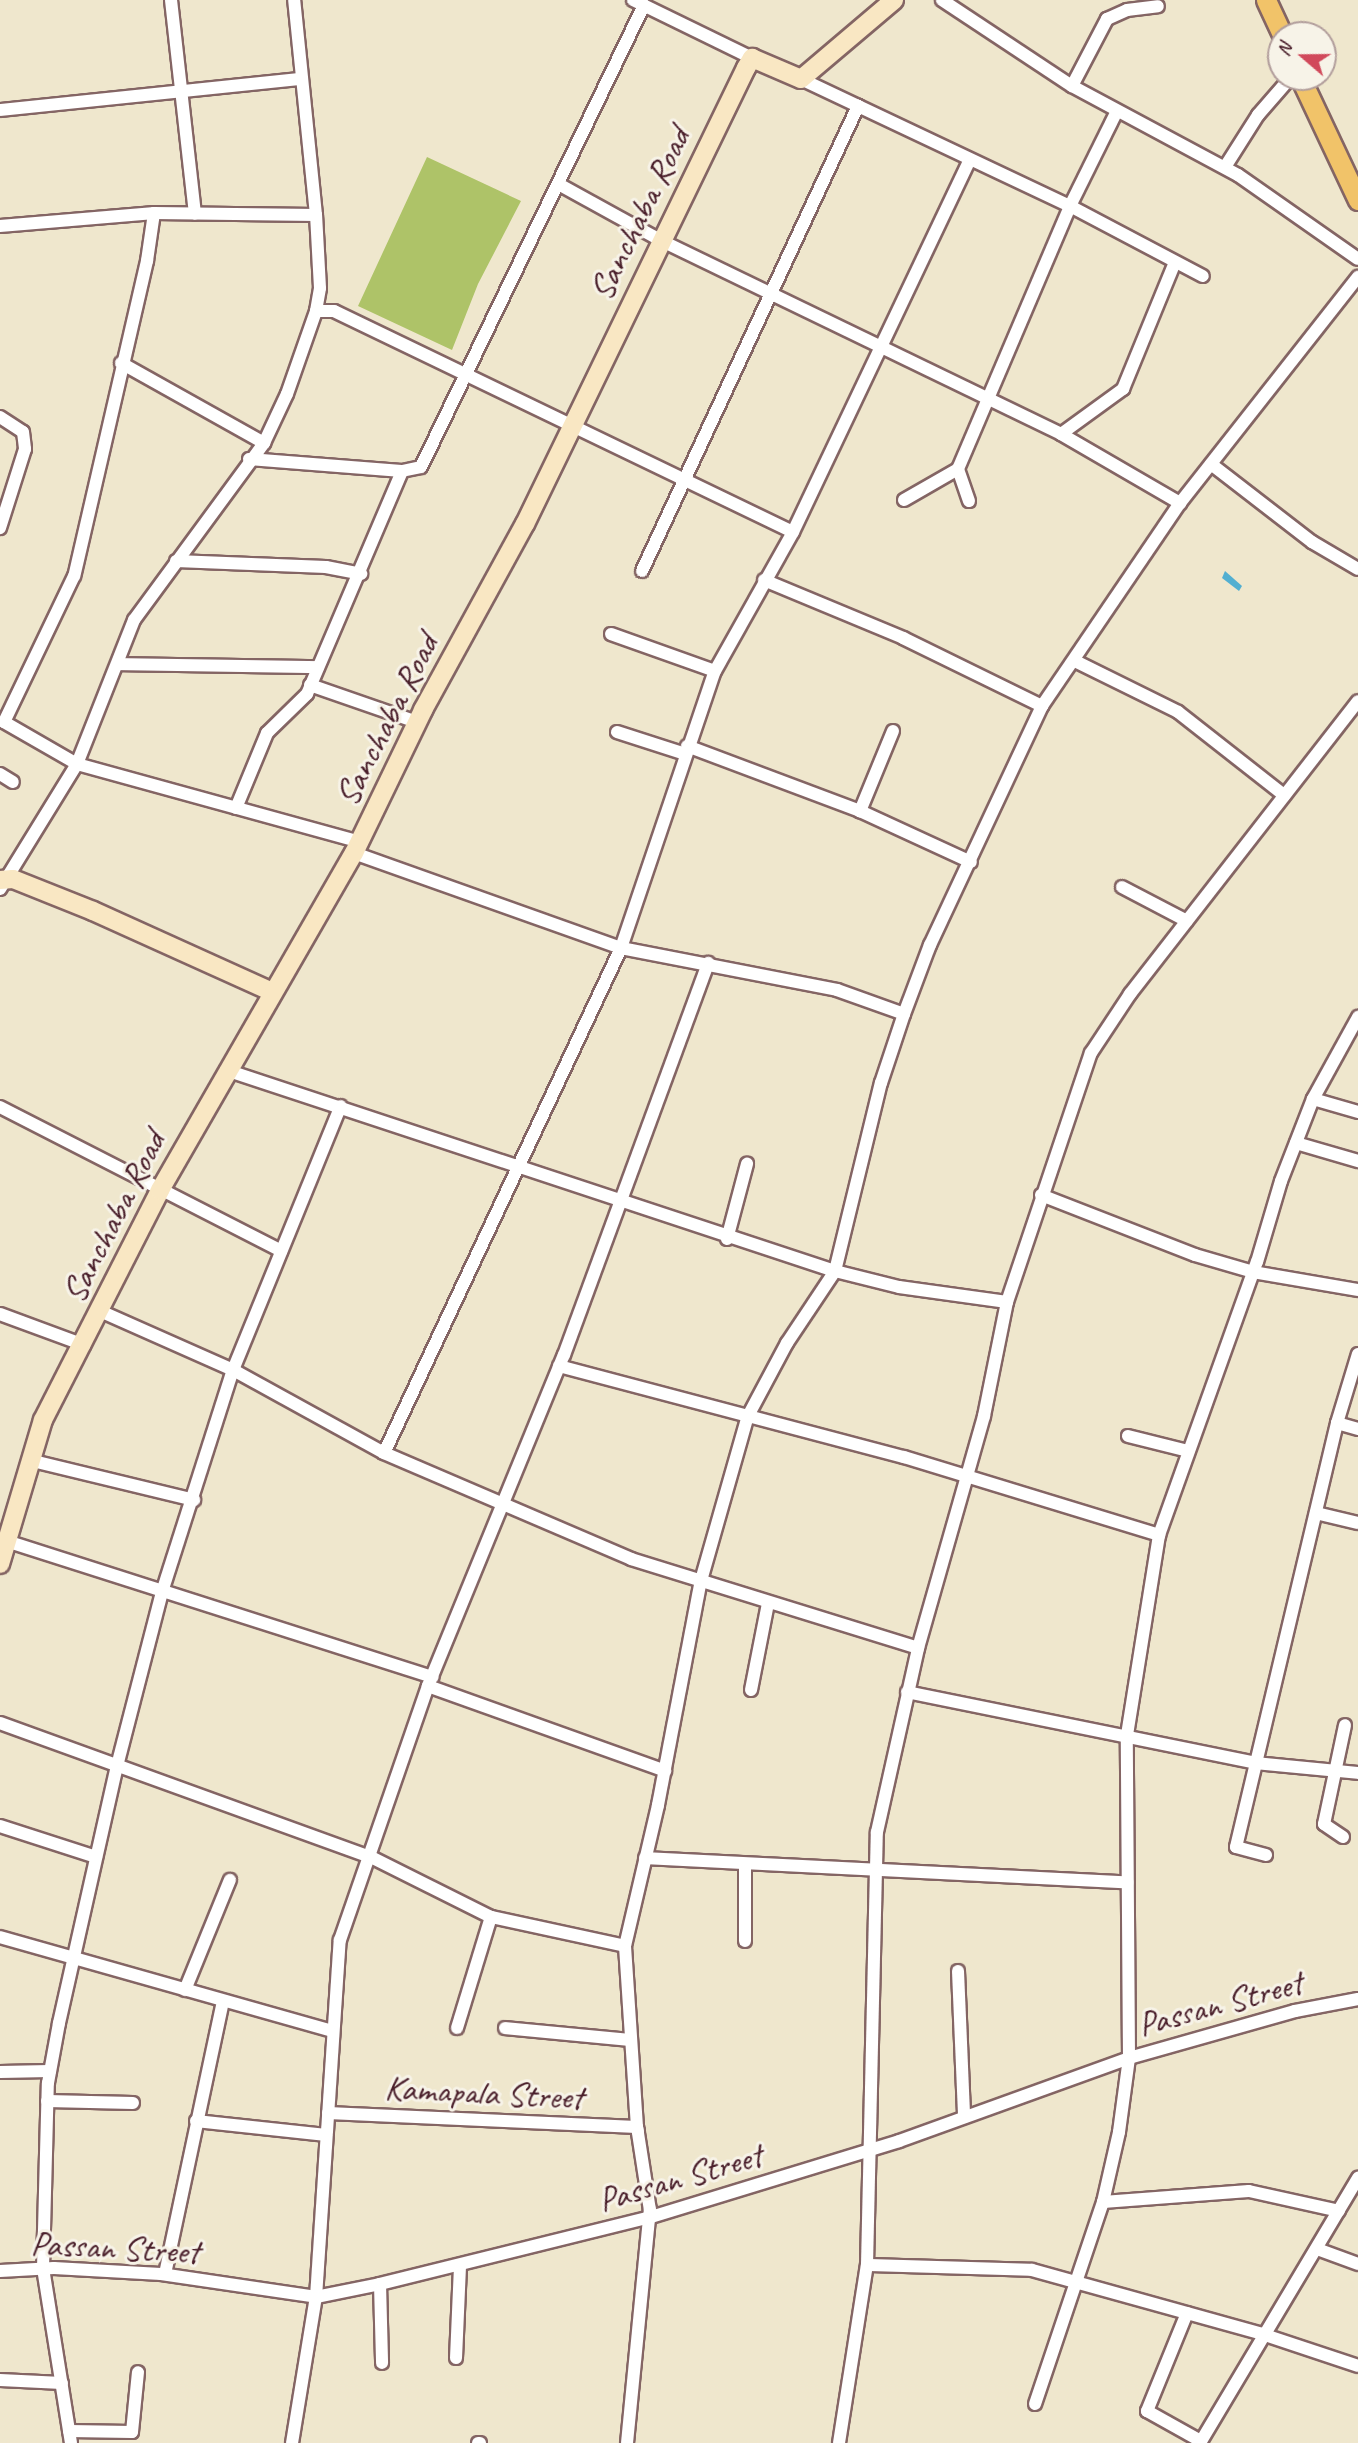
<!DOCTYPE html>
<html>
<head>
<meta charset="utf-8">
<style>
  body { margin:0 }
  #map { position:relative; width:1358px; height:2443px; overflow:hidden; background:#efe7cd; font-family:Caveat,sans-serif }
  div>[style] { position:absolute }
  .green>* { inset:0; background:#aec368 }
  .water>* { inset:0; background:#52afd1 }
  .roads { filter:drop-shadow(2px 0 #846564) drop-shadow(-2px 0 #846564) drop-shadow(0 2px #846564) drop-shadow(0 -2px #846564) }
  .street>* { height:12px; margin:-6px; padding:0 6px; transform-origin:6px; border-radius:6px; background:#fff }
  .secondary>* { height:18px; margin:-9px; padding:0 9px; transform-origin:9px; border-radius:9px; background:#f9e7c3 }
  .primary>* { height:19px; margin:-9.5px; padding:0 9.5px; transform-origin:9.5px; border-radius:9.5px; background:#f1c369 }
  span { translate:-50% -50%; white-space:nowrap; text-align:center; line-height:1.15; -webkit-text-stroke:6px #f7f3e8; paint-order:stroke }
  .street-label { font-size:35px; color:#4a1f2b }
  .north { position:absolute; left:1267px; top:21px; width:70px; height:70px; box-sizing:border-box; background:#f7f3e8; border:2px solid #b29e9c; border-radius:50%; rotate:290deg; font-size:19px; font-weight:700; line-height:28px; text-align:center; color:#4a1f2b }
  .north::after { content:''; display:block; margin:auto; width:24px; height:32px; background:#d1495b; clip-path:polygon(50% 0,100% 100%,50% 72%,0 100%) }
</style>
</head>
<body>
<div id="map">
  <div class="green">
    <div style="clip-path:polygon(427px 157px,521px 201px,478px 284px,452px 350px,358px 306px)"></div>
  </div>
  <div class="water">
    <div style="clip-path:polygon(1225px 571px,1242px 586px,1239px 591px,1222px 578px)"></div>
  </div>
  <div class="roads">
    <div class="street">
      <div style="left:171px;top:0;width:215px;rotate:83.6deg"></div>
      <div style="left:633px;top:0;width:132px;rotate:26deg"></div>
      <div style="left:942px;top:0;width:156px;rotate:33.5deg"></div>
      <div style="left:1072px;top:86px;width:188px;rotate:28.2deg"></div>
      <div style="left:1238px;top:175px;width:146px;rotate:35deg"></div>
      <div style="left:801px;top:79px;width:297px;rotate:25.3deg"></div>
      <div style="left:1070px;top:206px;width:150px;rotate:27.8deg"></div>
      <div style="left:1072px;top:86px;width:76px;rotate:-62.4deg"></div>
      <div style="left:1107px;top:19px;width:22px;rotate:-24deg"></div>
      <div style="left:1127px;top:10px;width:31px;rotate:-7deg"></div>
      <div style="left:0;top:110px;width:302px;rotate:-5.9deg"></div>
      <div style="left:1225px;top:167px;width:62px;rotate:-57.6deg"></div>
      <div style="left:1258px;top:115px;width:50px;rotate:-49deg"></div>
      <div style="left:560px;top:185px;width:116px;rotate:28.8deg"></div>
      <div style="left:662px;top:241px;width:443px;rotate:25.8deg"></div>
      <div style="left:1061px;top:434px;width:138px;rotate:30.1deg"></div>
      <div style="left:154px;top:213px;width:49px;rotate:98.3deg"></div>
      <div style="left:147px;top:261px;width:323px;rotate:103deg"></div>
      <div style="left:74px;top:576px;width:162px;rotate:115.6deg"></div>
      <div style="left:4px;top:722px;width:84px;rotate:29.9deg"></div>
      <div style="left:77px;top:764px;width:294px;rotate:15.4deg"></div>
      <div style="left:0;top:226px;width:155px;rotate:-4.8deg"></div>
      <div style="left:154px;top:213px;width:162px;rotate:0.7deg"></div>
      <div style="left:316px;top:311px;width:18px"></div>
      <div style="left:334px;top:311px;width:509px;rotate:25.71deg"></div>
      <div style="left:121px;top:363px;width:164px;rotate:29.2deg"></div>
      <div style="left:0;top:417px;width:27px;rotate:33deg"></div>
      <div style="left:23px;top:432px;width:17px;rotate:83deg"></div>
      <div style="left:25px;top:449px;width:83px;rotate:107.6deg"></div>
      <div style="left:1061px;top:434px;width:77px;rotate:-36deg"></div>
      <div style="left:1123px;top:389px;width:137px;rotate:-67.7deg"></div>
      <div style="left:249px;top:459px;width:153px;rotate:4.5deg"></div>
      <div style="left:402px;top:471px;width:19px;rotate:-12deg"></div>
      <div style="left:421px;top:467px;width:513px;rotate:-64.23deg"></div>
      <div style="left:1211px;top:464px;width:128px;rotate:37.7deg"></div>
      <div style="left:1312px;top:542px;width:53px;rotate:30.4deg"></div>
      <div style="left:904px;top:500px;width:62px;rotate:-29.9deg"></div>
      <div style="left:969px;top:501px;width:34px;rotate:-109deg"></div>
      <div style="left:958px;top:469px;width:286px;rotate:-66.9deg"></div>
      <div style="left:1070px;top:206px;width:106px;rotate:-63.7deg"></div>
      <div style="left:176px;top:561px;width:150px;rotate:2.3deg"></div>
      <div style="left:326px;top:567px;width:36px;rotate:11deg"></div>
      <div style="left:642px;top:571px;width:513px;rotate:-65.08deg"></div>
      <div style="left:764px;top:580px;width:151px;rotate:22.6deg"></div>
      <div style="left:903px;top:638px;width:155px;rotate:26.1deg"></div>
      <div style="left:611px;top:634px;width:110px;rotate:19.6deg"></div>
      <div style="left:1075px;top:661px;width:115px;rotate:26.3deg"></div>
      <div style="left:1178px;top:712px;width:135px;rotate:38.1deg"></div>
      <div style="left:118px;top:664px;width:200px;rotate:0.9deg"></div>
      <div style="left:310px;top:685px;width:113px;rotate:19.1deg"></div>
      <div style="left:893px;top:731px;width:87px;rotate:112.4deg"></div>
      <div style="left:860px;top:811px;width:122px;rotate:24.7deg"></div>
      <div style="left:617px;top:732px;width:71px;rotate:17.9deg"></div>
      <div style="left:687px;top:746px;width:185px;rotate:20.6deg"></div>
      <div style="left:0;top:774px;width:15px;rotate:32deg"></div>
      <div style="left:236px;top:808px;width:81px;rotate:-67.5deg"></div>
      <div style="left:267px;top:733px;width:56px;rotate:-44.3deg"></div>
      <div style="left:307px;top:694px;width:242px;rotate:-66.9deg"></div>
      <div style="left:354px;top:853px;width:283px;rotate:19.6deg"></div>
      <div style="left:621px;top:948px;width:220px;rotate:11deg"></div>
      <div style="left:837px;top:990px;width:71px;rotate:19.7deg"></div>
      <div style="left:1122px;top:887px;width:73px;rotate:27.6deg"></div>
      <div style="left:0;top:889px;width:147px;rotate:-58.4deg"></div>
      <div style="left:77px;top:764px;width:155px;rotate:-68.4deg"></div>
      <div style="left:134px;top:620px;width:220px;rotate:-53.7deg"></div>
      <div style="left:264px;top:443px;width:54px;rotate:-64.9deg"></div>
      <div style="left:287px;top:394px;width:88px;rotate:-70.7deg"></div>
      <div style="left:316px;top:311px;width:23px;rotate:-80deg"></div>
      <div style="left:320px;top:288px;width:73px;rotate:-93.1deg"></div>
      <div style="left:316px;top:215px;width:216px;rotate:-95.8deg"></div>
      <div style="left:226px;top:1070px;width:641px;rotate:18.27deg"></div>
      <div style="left:835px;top:1271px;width:66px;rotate:14deg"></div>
      <div style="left:899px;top:1287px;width:109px;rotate:7.9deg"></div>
      <div style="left:1313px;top:1099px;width:47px;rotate:16.1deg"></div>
      <div style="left:0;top:1107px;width:316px;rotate:27.1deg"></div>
      <div style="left:1296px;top:1143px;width:65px;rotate:16.2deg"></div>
      <div style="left:1041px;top:1195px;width:165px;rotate:21.3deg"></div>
      <div style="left:1195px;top:1255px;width:60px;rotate:16.3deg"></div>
      <div style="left:1253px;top:1272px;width:107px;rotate:9.7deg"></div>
      <div style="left:727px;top:1239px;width:78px;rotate:-75.1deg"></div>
      <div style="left:100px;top:1311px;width:145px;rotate:23.9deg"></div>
      <div style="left:233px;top:1370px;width:172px;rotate:28.8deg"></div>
      <div style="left:384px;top:1453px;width:269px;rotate:23.2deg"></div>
      <div style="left:631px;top:1559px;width:300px;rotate:17.2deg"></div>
      <div style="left:0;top:1314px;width:90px;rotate:20.3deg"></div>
      <div style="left:559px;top:1366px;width:357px;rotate:14.8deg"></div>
      <div style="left:904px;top:1457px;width:267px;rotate:17deg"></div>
      <div style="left:1337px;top:1423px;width:22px;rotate:16deg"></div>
      <div style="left:1128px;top:1436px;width:62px;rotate:14deg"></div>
      <div style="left:384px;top:1453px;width:558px;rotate:-64.86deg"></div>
      <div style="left:621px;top:948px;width:293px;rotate:-71.3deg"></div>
      <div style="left:715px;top:671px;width:159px;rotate:-60.7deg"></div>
      <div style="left:793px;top:532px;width:411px;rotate:-64.6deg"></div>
      <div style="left:29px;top:1460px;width:170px;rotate:13.6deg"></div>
      <div style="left:1316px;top:1513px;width:43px;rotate:13.4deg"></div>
      <div style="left:0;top:1539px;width:454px;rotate:17.7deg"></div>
      <div style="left:428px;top:1686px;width:252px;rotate:19.7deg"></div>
      <div style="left:751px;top:1690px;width:89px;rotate:-78.9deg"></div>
      <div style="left:907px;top:1692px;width:355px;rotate:11.5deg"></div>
      <div style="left:1255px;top:1763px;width:103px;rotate:5.5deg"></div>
      <div style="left:0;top:1723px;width:394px;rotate:19.9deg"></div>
      <div style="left:371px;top:1857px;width:134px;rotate:26.6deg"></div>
      <div style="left:491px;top:1917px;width:137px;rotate:12.2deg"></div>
      <div style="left:0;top:1826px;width:101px;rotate:17.9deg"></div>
      <div style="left:1343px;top:1837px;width:23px;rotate:-146deg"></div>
      <div style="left:1324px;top:1824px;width:101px;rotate:-78deg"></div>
      <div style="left:1266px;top:1855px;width:31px;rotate:-165deg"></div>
      <div style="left:1236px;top:1847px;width:436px;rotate:-76.6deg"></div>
      <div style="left:1337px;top:1423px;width:72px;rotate:-73.1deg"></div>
      <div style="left:645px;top:1858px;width:483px;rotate:2.9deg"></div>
      <div style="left:745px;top:1865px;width:76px;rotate:90deg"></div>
      <div style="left:0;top:1937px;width:345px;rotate:15.8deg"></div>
      <div style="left:958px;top:1971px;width:146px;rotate:87.6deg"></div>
      <div style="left:185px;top:1990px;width:119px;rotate:-67.8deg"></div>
      <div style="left:457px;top:2028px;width:116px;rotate:-73deg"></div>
      <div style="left:505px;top:2028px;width:125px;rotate:5.5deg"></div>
      <div style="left:0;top:2072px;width:50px;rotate:-1.1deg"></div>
      <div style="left:47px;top:2101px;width:86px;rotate:1.3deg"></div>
      <div style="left:328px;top:2113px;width:309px;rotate:2.6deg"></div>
      <div style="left:637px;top:2127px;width:5px;rotate:79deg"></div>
      <div style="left:196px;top:2121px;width:131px;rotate:6.1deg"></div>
      <div style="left:1103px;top:2202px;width:146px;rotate:-4.3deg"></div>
      <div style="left:1249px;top:2191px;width:92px;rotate:12.5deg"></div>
      <div style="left:651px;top:2217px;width:91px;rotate:-98.8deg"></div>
      <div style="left:637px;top:2127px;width:181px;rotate:-93.8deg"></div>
      <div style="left:625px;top:1946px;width:145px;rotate:-76.8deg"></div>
      <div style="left:658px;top:1805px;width:225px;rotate:-79.2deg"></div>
      <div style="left:700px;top:1584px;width:175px;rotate:-74.1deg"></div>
      <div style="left:748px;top:1416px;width:83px;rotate:-61.9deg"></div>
      <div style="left:787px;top:1343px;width:87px;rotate:-56.3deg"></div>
      <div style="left:835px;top:1271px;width:194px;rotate:-76.3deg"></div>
      <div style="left:881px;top:1083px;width:73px;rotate:-71.6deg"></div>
      <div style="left:904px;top:1014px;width:74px;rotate:-69.4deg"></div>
      <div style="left:930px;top:945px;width:264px;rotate:-64.9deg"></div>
      <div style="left:1042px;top:706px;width:245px;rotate:-55.8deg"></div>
      <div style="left:1180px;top:503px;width:288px;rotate:-51.8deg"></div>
      <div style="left:1317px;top:2249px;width:44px;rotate:20.1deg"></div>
      <div style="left:867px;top:2265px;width:165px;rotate:1.7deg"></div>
      <div style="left:1032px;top:2270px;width:239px;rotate:15.5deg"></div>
      <div style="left:1262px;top:2334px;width:101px;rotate:18.4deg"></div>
      <div style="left:0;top:2271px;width:54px;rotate:-3.2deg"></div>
      <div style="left:54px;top:2268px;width:107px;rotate:3.2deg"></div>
      <div style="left:161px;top:2274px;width:157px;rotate:8.4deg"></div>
      <div style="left:316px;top:2297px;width:65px;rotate:-11.5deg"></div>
      <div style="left:380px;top:2284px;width:279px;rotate:-13.9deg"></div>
      <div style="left:651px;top:2217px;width:259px;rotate:-17deg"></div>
      <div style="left:899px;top:2141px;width:245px;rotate:-19.8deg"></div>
      <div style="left:1129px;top:2058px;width:173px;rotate:-15.8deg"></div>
      <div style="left:1295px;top:2011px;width:64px;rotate:-10.8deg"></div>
      <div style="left:165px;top:2274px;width:279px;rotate:-78deg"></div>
      <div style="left:380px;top:2284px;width:79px;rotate:88.5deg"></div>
      <div style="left:1187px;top:2313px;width:106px;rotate:112.2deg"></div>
      <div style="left:1147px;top:2411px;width:62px;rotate:29.1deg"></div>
      <div style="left:456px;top:2358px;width:92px;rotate:-87.5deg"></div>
      <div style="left:0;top:2380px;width:62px;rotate:2.8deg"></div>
      <div style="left:1035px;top:2404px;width:213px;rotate:-71.4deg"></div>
      <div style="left:1103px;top:2202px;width:72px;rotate:-77.1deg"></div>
      <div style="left:1119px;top:2132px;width:75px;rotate:-82.3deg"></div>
      <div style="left:1129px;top:2058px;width:323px;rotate:-90.4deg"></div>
      <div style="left:1127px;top:1735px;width:203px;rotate:-80.9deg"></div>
      <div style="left:1159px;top:1535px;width:290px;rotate:-70.3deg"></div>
      <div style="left:1257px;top:1262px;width:84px;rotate:-73.5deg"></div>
      <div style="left:1281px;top:1181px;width:88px;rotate:-68.7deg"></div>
      <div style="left:1313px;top:1099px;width:94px;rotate:-61.2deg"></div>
      <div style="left:69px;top:2431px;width:63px;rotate:0.9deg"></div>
      <div style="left:132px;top:2432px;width:60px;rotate:-84.3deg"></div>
      <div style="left:71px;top:2443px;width:177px;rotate:-99.1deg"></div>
      <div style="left:43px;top:2268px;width:185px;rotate:-88.5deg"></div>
      <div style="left:48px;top:2083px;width:61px;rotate:-79.6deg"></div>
      <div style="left:59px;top:2023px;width:263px;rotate:-77.3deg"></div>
      <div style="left:117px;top:1766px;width:180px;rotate:-75.5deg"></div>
      <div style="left:162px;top:1592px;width:233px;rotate:-72.3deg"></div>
      <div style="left:233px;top:1370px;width:285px;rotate:-67.8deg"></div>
      <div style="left:292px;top:2443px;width:148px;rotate:-80.7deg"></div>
      <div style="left:316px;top:2297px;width:358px;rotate:-86.2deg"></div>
      <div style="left:340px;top:1940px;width:269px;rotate:-70.9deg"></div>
      <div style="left:428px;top:1686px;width:358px;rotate:-67.7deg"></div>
      <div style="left:564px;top:1355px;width:418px;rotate:-69.8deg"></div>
      <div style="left:478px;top:2443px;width:2px"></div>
      <div style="left:627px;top:2443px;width:235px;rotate:-84.4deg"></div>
      <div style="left:839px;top:2443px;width:180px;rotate:-81.1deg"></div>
      <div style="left:867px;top:2265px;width:433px;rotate:-88.7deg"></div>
      <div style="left:877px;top:1832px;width:189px;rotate:-77.4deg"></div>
      <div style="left:918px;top:1648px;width:241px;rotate:-74.1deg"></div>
      <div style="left:984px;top:1416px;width:116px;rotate:-78.6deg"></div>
      <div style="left:1007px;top:1302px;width:263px;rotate:-71.4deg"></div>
      <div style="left:1091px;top:1053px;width:71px;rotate:-56.5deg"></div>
      <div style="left:1130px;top:994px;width:371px;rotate:-52.1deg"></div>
      <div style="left:1200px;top:2443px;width:309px;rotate:-59.2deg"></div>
    </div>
    <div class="secondary">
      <div style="left:0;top:880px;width:13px;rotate:-4deg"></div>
      <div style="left:13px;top:879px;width:86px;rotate:21.8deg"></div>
      <div style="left:93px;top:911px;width:196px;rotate:24.3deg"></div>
      <div style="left:0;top:1564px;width:150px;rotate:-73.4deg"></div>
      <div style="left:43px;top:1420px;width:258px;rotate:-63deg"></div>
      <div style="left:160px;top:1190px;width:389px;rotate:-60.1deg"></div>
      <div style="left:354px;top:853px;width:159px;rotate:-64.2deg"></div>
      <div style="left:423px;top:710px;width:212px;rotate:-61.3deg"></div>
      <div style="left:525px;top:524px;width:507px;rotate:-64.14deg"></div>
      <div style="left:746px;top:68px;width:12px;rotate:-59deg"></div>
      <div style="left:752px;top:58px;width:53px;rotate:23.2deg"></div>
      <div style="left:801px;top:79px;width:122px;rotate:-40.3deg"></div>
    </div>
    <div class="primary">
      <div style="left:1266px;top:0;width:38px;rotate:65deg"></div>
      <div style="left:1300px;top:77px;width:136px;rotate:64.8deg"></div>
    </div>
  </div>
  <div class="street-label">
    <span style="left:640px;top:214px;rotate:-64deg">Sanchaba Road</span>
    <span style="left:387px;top:720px;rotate:-63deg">Sanchaba Road</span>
    <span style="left:114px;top:1217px;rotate:-63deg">Sanchaba Road</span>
    <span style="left:1220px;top:2004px;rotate:-15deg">Passan Street</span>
    <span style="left:484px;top:2093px;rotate:3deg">Kamapala Street</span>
    <span style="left:680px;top:2178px;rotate:-16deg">Passan Street</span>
    <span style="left:115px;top:2248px;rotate:3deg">Passan Street</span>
  </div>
  <div class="north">N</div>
</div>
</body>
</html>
